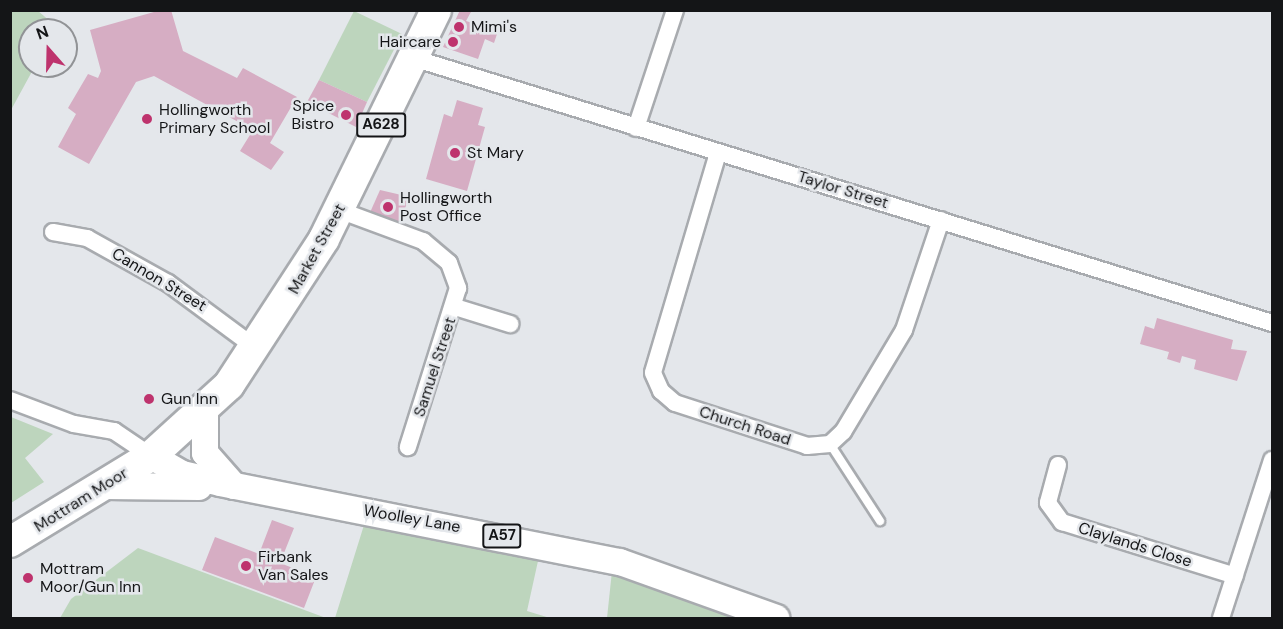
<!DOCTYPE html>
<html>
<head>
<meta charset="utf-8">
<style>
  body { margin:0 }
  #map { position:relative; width:1283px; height:629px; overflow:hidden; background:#e4e7eb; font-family:"DM Sans",sans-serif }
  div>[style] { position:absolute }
  .green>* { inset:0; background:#bdd5bd }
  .building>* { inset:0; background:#d6adc3 }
  .roads { filter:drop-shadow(2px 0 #a8abaf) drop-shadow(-2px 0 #a8abaf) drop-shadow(0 2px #a8abaf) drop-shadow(0 -2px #a8abaf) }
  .lane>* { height:8px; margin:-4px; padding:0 4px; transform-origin:4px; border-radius:4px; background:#fff }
  .street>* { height:16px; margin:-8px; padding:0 8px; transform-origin:8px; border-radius:8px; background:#fff }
  .primary>* { height:26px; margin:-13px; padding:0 13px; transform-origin:13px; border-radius:13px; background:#fff }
  .highway>* { height:30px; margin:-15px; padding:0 15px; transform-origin:15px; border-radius:15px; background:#fff }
  .dots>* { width:16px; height:16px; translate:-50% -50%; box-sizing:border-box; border:3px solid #e4e7eb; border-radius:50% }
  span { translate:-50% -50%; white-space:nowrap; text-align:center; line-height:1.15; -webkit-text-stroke:5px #e4e7eb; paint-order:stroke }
  .shield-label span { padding:2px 4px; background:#e4e7eb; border:2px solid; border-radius:4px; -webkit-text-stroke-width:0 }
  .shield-label { font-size:15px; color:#141517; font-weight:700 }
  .poi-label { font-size:16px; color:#141517 }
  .left { translate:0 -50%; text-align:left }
  .right { translate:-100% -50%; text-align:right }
  .street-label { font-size:16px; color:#141517 }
  .frame { position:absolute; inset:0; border:12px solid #141517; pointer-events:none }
  .north { position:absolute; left:18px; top:18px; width:60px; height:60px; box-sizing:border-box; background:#e4e7eb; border:2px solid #919396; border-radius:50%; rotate:340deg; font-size:16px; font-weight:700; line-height:24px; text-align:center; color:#141517 }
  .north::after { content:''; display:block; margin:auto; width:21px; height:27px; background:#be336d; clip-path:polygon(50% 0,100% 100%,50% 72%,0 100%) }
</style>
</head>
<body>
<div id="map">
  <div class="green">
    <div style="clip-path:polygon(11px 10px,38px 11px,57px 27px,30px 30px,30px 66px,35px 66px,11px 110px)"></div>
    <div style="clip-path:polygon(354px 11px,402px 34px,367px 102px,319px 80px)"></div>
    <div style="clip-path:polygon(11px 417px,53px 434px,25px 458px,44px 482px,11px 503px)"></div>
    <div style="clip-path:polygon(364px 525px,538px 561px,527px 611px,550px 618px,335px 618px)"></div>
    <div style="clip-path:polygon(138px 548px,326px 618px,60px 618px,71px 599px)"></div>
    <div style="clip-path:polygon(612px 571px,747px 618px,607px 618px)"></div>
  </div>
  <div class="building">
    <div style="clip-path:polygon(161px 10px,171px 10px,183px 51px,237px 78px,243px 68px,297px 97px,270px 143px,284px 152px,271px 170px,240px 151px,253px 130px,154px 76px,136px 82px,89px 164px,58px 147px,76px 114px,68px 108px,88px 74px,98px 78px,101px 71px,90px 30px)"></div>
    <div style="clip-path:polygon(460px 10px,472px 10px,466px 21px,498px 31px,494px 43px,485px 39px,478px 59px,443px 47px)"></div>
    <div style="clip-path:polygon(319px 80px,367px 102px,356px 127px,307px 102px)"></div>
    <div style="clip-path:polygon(457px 100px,483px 108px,478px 125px,485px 127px,467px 191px,426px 179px,444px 114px,452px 117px)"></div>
    <div style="clip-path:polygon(380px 190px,410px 197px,396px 228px,368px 217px)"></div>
    <div style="clip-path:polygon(1157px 318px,1233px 340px,1231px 349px,1247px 351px,1237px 381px,1194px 369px,1196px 360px,1182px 356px,1180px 363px,1167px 359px,1169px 352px,1140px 344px,1145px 326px,1154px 329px)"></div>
    <div style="clip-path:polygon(272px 520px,294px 528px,280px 563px,316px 577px,304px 608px,202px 570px,215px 537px,259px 554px)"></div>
  </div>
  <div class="roads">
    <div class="lane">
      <div style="left:830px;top:444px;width:92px;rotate:57deg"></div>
    </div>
    <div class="street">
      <div style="left:413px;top:58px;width:899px;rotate:17.14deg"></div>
      <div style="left:636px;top:128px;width:124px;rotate:-71.7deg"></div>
      <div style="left:718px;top:153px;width:229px;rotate:106.5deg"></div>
      <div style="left:653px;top:373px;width:20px;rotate:66deg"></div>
      <div style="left:661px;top:391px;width:18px;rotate:41deg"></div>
      <div style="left:675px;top:403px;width:139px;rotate:18deg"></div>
      <div style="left:807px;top:446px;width:23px;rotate:-5deg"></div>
      <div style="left:830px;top:444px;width:18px;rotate:-43deg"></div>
      <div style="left:843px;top:432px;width:119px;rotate:-59.1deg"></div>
      <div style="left:904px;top:330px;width:116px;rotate:-71.4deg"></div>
      <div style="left:339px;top:210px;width:90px;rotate:20.3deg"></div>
      <div style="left:423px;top:241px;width:34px;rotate:40deg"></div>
      <div style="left:449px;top:263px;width:27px;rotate:70deg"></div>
      <div style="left:458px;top:288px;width:167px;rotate:107.5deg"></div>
      <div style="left:53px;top:232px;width:35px;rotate:10deg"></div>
      <div style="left:87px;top:238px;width:93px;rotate:29.1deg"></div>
      <div style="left:168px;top:283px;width:109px;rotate:36.5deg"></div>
      <div style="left:455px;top:307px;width:58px;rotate:17.2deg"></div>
      <div style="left:10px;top:400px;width:68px;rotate:20.6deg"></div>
      <div style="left:74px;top:424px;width:41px;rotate:9.9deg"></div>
      <div style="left:114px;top:431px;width:45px;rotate:34deg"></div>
      <div style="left:1058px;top:465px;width:39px;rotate:105deg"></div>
      <div style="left:1048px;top:503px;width:24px;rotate:54deg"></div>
      <div style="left:1062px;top:522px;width:181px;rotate:17.3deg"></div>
      <div style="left:1221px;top:618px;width:166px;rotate:-72.1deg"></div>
    </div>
    <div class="primary">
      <div style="left:205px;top:410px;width:43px;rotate:90deg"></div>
      <div style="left:205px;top:453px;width:44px;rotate:48.7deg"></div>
      <div style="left:151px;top:456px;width:36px;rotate:30deg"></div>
      <div style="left:182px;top:474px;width:39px;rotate:13deg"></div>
      <div style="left:220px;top:483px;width:408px;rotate:11.2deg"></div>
      <div style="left:620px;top:562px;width:166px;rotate:19.7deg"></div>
      <div style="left:106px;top:486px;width:93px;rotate:0.6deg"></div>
    </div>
    <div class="highway">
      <div style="left:10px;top:542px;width:165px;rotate:-31.4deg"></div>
      <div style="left:151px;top:456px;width:105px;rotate:-42.3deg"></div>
      <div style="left:229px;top:385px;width:174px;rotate:-56.9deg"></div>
      <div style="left:324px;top:239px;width:255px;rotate:-63.9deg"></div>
    </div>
  </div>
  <div class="dots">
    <div style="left:459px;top:27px;background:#be336d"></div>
    <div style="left:453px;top:42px;background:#be336d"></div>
    <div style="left:346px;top:115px;background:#be336d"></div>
    <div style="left:147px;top:119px;background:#be336d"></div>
    <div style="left:455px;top:153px;background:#be336d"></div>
    <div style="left:388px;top:207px;background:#be336d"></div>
    <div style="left:149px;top:399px;background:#be336d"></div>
    <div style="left:246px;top:566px;background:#be336d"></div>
    <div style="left:28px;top:578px;background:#be336d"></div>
  </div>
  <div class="shield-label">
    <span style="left:381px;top:125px">A628</span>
    <span style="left:502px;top:536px">A57</span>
  </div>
  <div class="poi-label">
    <span class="left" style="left:471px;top:27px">Mimi's</span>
    <span class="right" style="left:441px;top:42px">Haircare</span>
    <span class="right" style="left:334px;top:115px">Spice<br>Bistro</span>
    <span class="left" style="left:159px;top:119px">Hollingworth<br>Primary School</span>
    <span class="left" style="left:467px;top:153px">St Mary</span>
    <span class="left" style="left:400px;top:207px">Hollingworth<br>Post Office</span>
    <span class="left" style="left:161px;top:399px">Gun Inn</span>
    <span class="left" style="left:258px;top:566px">Firbank<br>Van Sales</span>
    <span class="left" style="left:40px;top:578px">Mottram<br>Moor/Gun Inn</span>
  </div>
  <div class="street-label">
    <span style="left:843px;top:190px;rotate:17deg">Taylor Street</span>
    <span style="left:317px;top:249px;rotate:-61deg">Market Street</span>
    <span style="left:159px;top:280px;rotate:31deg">Cannon Street</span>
    <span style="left:435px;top:367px;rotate:-72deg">Samuel Street</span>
    <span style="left:745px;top:426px;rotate:18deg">Church Road</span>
    <span style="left:81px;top:500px;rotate:-32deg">Mottram Moor</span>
    <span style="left:412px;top:519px;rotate:10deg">Woolley Lane</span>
    <span style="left:1135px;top:545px;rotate:17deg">Claylands Close</span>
  </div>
  <div class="frame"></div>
  <div class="north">N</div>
</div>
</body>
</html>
